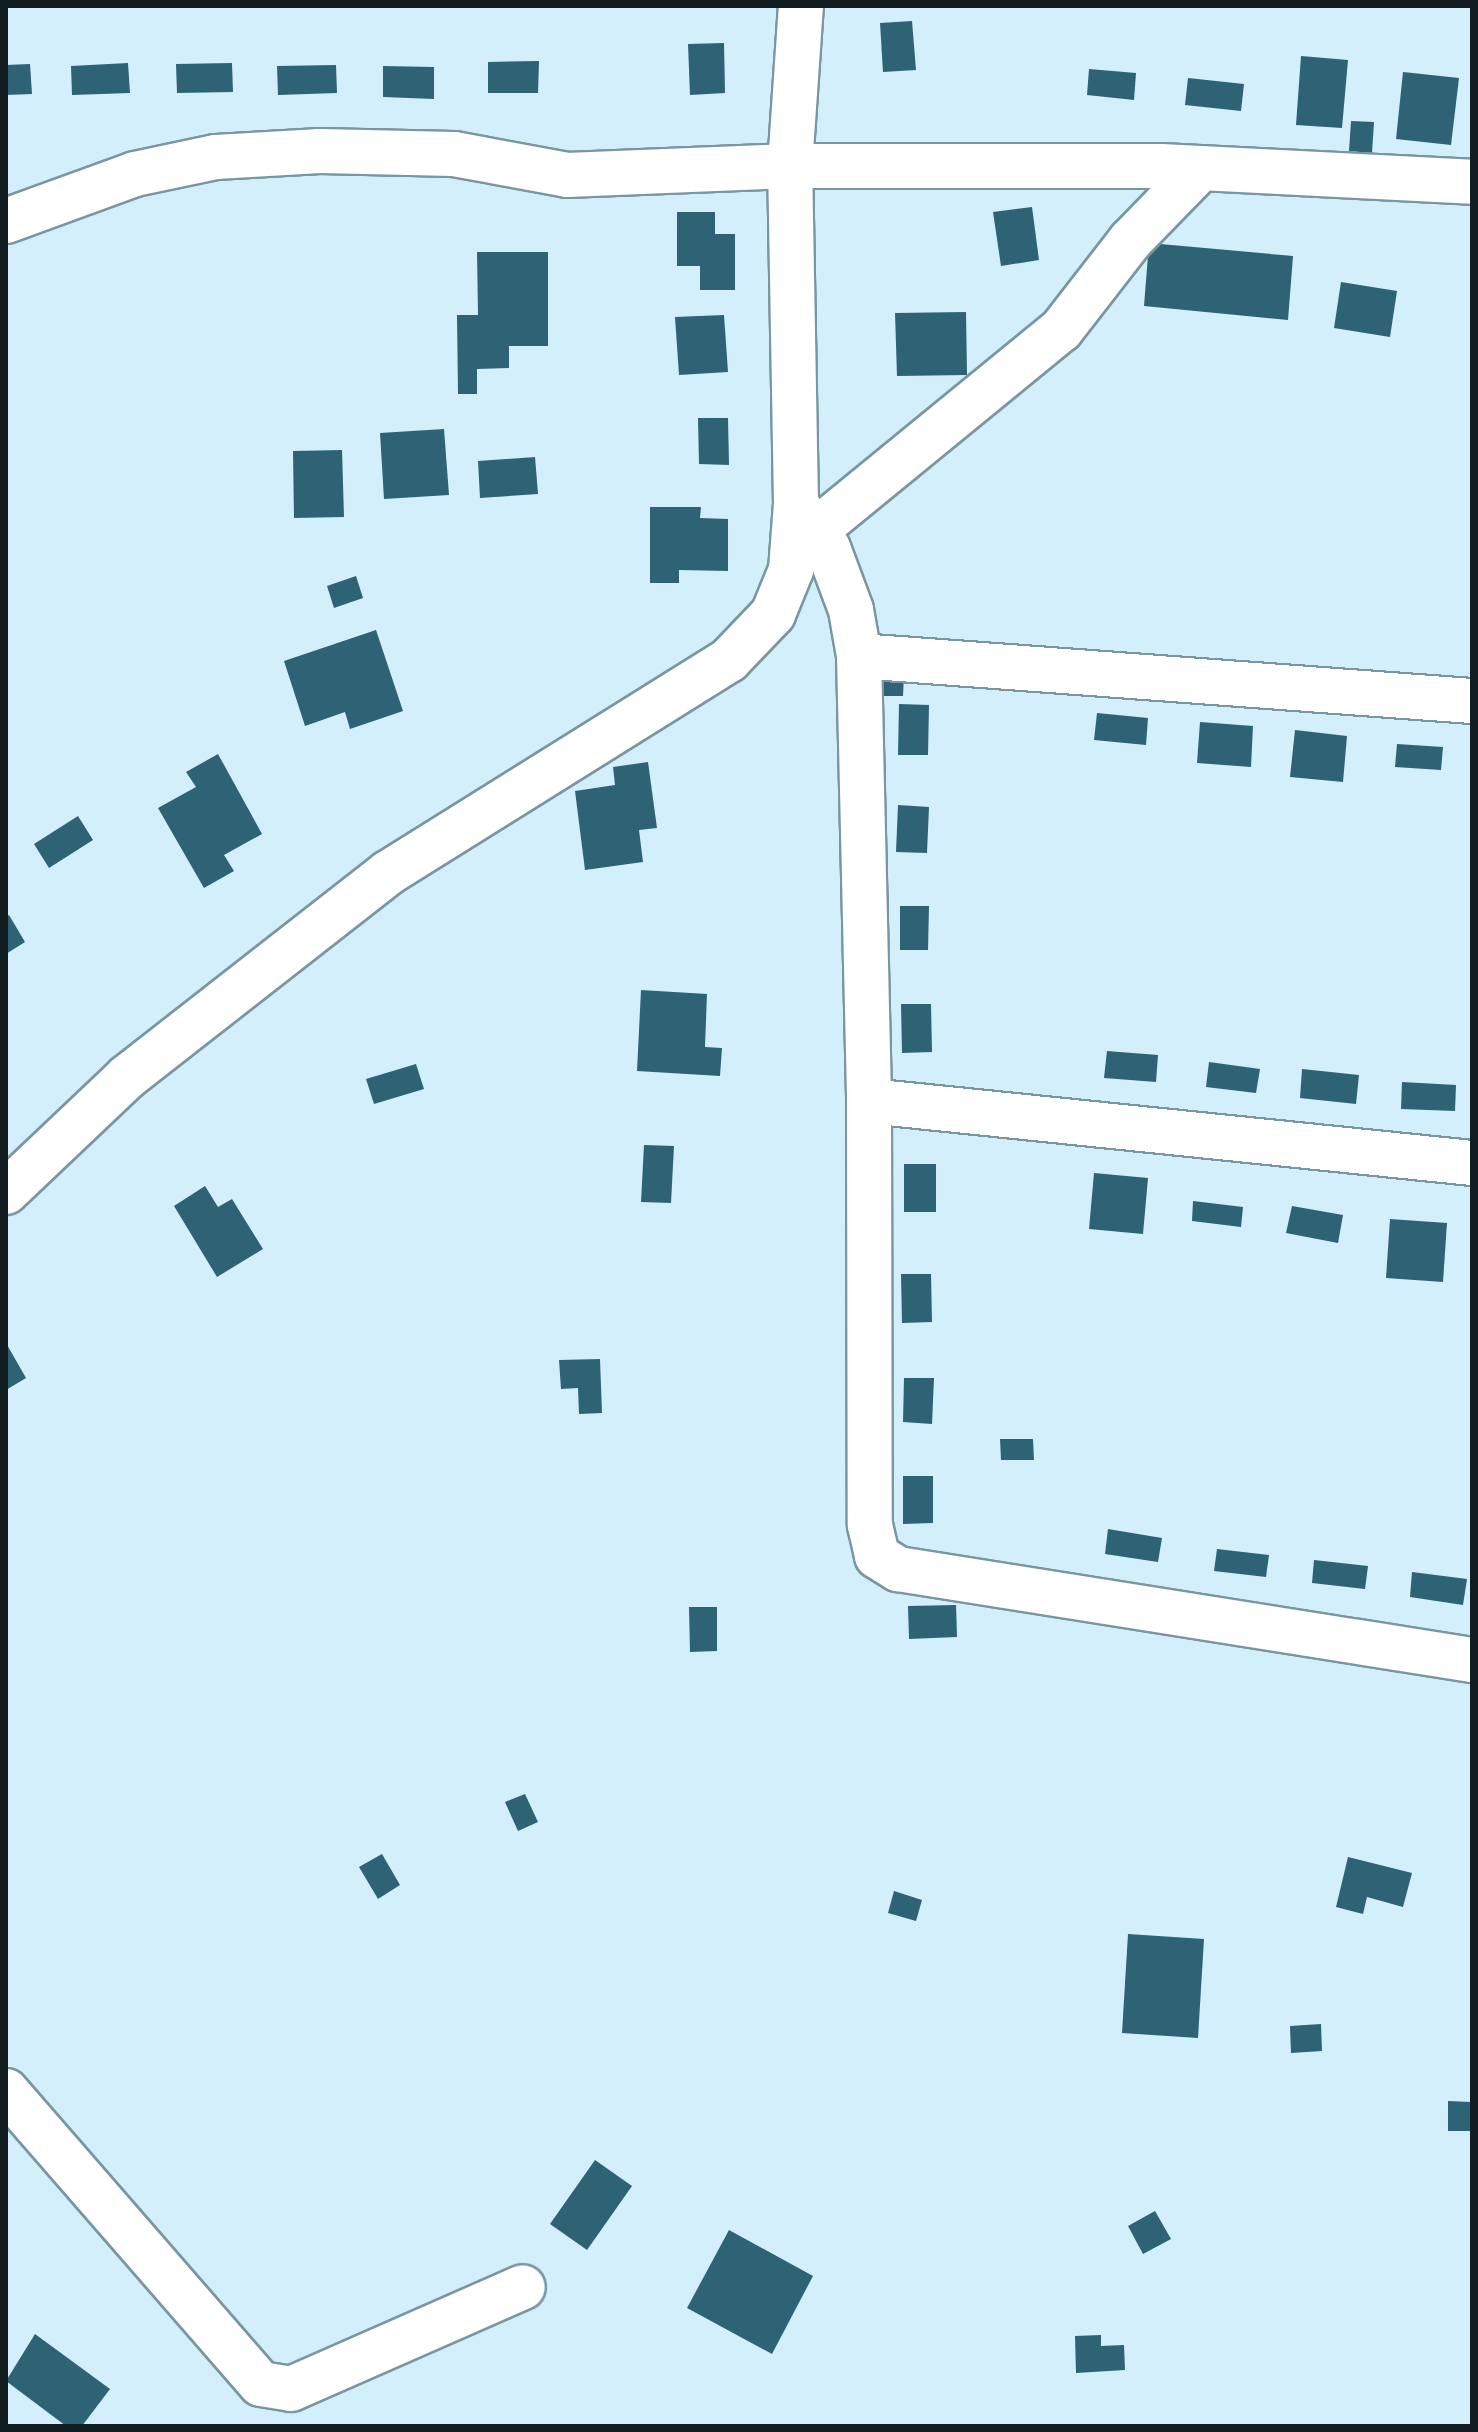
<!DOCTYPE html>
<html>
<head>
<meta charset="utf-8">
<style>
  body { margin:0 }
  #map { position:relative; width:1478px; height:2432px; overflow:hidden; background:#d2effb; font-family:"DM Sans",sans-serif }
  div>[style] { position:absolute }
  .building>* { inset:0; background:#2e6275 }
  .roads { filter:drop-shadow(2px 0 #7a96a1) drop-shadow(-2px 0 #7a96a1) drop-shadow(0 2px #7a96a1) drop-shadow(0 -2px #7a96a1) }
  .minor>* { height:44px; margin:-22px; padding:0 22px; transform-origin:22px; border-radius:22px; background:#fff }
  span { translate:-50% -50%; white-space:nowrap; text-align:center; line-height:1.15; -webkit-text-stroke:8px #d2effb; paint-order:stroke }
  .frame { position:absolute; inset:0; border:8px solid #121d21; pointer-events:none }
</style>
</head>
<body>
<div id="map">
  <div class="building">
    <div style="clip-path:polygon(912px 21px,916px 70px,883px 72px,880px 23px)"></div>
    <div style="clip-path:polygon(724px 43px,725px 93px,690px 95px,688px 44px)"></div>
    <div style="clip-path:polygon(1301px 56px,1348px 60px,1342px 128px,1296px 125px)"></div>
    <div style="clip-path:polygon(539px 61px,538px 93px,488px 93px,488px 62px)"></div>
    <div style="clip-path:polygon(128px 63px,130px 93px,72px 95px,71px 66px)"></div>
    <div style="clip-path:polygon(232px 63px,233px 92px,177px 93px,176px 64px)"></div>
    <div style="clip-path:polygon(30px 64px,32px 94px,6px 95px,6px 65px)"></div>
    <div style="clip-path:polygon(336px 65px,337px 93px,278px 95px,277px 66px)"></div>
    <div style="clip-path:polygon(383px 66px,434px 67px,434px 99px,383px 97px)"></div>
    <div style="clip-path:polygon(1089px 69px,1136px 73px,1134px 100px,1087px 95px)"></div>
    <div style="clip-path:polygon(1403px 72px,1459px 78px,1451px 145px,1396px 139px)"></div>
    <div style="clip-path:polygon(1188px 78px,1244px 84px,1241px 111px,1185px 105px)"></div>
    <div style="clip-path:polygon(1351px 121px,1374px 122px,1372px 153px,1349px 151px)"></div>
    <div style="clip-path:polygon(1032px 207px,1039px 260px,1001px 266px,993px 212px)"></div>
    <div style="clip-path:polygon(677px 212px,715px 212px,715px 234px,735px 234px,735px 290px,700px 290px,700px 266px,677px 266px)"></div>
    <div style="clip-path:polygon(1149px 243px,1293px 256px,1288px 320px,1144px 306px)"></div>
    <div style="clip-path:polygon(477px 252px,548px 252px,548px 346px,509px 346px,509px 368px,477px 369px,477px 394px,458px 394px,457px 315px,478px 315px)"></div>
    <div style="clip-path:polygon(1341px 282px,1397px 291px,1390px 337px,1334px 328px)"></div>
    <div style="clip-path:polygon(966px 312px,967px 375px,897px 376px,895px 313px)"></div>
    <div style="clip-path:polygon(724px 315px,728px 372px,679px 375px,675px 317px)"></div>
    <div style="clip-path:polygon(698px 418px,728px 418px,729px 465px,699px 464px)"></div>
    <div style="clip-path:polygon(444px 429px,449px 495px,384px 499px,380px 433px)"></div>
    <div style="clip-path:polygon(342px 450px,344px 517px,294px 518px,293px 451px)"></div>
    <div style="clip-path:polygon(535px 457px,538px 494px,480px 498px,478px 461px)"></div>
    <div style="clip-path:polygon(650px 507px,701px 507px,700px 518px,728px 519px,728px 571px,679px 570px,679px 583px,650px 583px)"></div>
    <div style="clip-path:polygon(356px 576px,363px 598px,334px 608px,327px 586px)"></div>
    <div style="clip-path:polygon(376px 630px,403px 711px,350px 729px,345px 712px,305px 726px,284px 661px)"></div>
    <div style="clip-path:polygon(878px 674px,904px 675px,903px 696px,877px 696px)"></div>
    <div style="clip-path:polygon(899px 704px,929px 705px,928px 755px,898px 755px)"></div>
    <div style="clip-path:polygon(1097px 713px,1148px 718px,1146px 745px,1094px 740px)"></div>
    <div style="clip-path:polygon(1200px 722px,1253px 726px,1251px 767px,1197px 763px)"></div>
    <div style="clip-path:polygon(1295px 730px,1347px 736px,1343px 782px,1290px 777px)"></div>
    <div style="clip-path:polygon(1397px 744px,1443px 747px,1441px 770px,1395px 767px)"></div>
    <div style="clip-path:polygon(218px 754px,262px 834px,224px 855px,234px 871px,204px 888px,158px 808px,196px 787px,186px 772px)"></div>
    <div style="clip-path:polygon(648px 762px,657px 828px,639px 830px,643px 862px,585px 870px,575px 791px,615px 785px,613px 767px)"></div>
    <div style="clip-path:polygon(898px 805px,929px 807px,927px 853px,896px 852px)"></div>
    <div style="clip-path:polygon(78px 816px,93px 840px,49px 868px,34px 844px)"></div>
    <div style="clip-path:polygon(900px 906px,929px 906px,928px 950px,900px 950px)"></div>
    <div style="clip-path:polygon(9px 915px,25px 942px,6px 954px,6px 917px)"></div>
    <div style="clip-path:polygon(641px 990px,707px 994px,705px 1047px,722px 1048px,720px 1076px,637px 1071px)"></div>
    <div style="clip-path:polygon(901px 1004px,931px 1004px,932px 1052px,902px 1053px)"></div>
    <div style="clip-path:polygon(1107px 1051px,1158px 1055px,1156px 1082px,1104px 1078px)"></div>
    <div style="clip-path:polygon(1209px 1062px,1260px 1069px,1256px 1093px,1206px 1087px)"></div>
    <div style="clip-path:polygon(416px 1064px,424px 1089px,374px 1104px,366px 1079px)"></div>
    <div style="clip-path:polygon(1302px 1069px,1359px 1075px,1356px 1104px,1300px 1098px)"></div>
    <div style="clip-path:polygon(1402px 1082px,1456px 1085px,1455px 1111px,1401px 1109px)"></div>
    <div style="clip-path:polygon(644px 1145px,674px 1146px,671px 1203px,641px 1202px)"></div>
    <div style="clip-path:polygon(904px 1164px,936px 1164px,936px 1212px,904px 1212px)"></div>
    <div style="clip-path:polygon(1094px 1173px,1148px 1178px,1143px 1234px,1089px 1229px)"></div>
    <div style="clip-path:polygon(205px 1186px,218px 1207px,232px 1199px,263px 1249px,217px 1277px,174px 1206px)"></div>
    <div style="clip-path:polygon(1193px 1201px,1243px 1207px,1241px 1227px,1192px 1221px)"></div>
    <div style="clip-path:polygon(1292px 1206px,1343px 1215px,1338px 1243px,1286px 1233px)"></div>
    <div style="clip-path:polygon(1390px 1219px,1447px 1223px,1443px 1282px,1386px 1278px)"></div>
    <div style="clip-path:polygon(901px 1274px,931px 1274px,932px 1322px,902px 1323px)"></div>
    <div style="clip-path:polygon(6px 1343px,26px 1378px,6px 1390px)"></div>
    <div style="clip-path:polygon(600px 1359px,602px 1413px,579px 1414px,578px 1388px,561px 1389px,559px 1360px)"></div>
    <div style="clip-path:polygon(904px 1378px,934px 1378px,932px 1424px,903px 1422px)"></div>
    <div style="clip-path:polygon(1000px 1439px,1033px 1439px,1034px 1460px,1001px 1460px)"></div>
    <div style="clip-path:polygon(903px 1476px,933px 1476px,933px 1523px,903px 1524px)"></div>
    <div style="clip-path:polygon(1108px 1529px,1162px 1538px,1158px 1562px,1105px 1554px)"></div>
    <div style="clip-path:polygon(1217px 1549px,1269px 1555px,1266px 1577px,1214px 1571px)"></div>
    <div style="clip-path:polygon(1314px 1560px,1368px 1566px,1365px 1589px,1312px 1583px)"></div>
    <div style="clip-path:polygon(1412px 1572px,1467px 1579px,1463px 1605px,1410px 1597px)"></div>
    <div style="clip-path:polygon(956px 1605px,957px 1637px,909px 1639px,908px 1606px)"></div>
    <div style="clip-path:polygon(689px 1607px,717px 1607px,717px 1651px,690px 1652px)"></div>
    <div style="clip-path:polygon(525px 1794px,538px 1822px,518px 1831px,505px 1802px)"></div>
    <div style="clip-path:polygon(382px 1854px,400px 1885px,378px 1899px,359px 1867px)"></div>
    <div style="clip-path:polygon(1348px 1857px,1412px 1873px,1403px 1907px,1367px 1897px,1363px 1914px,1336px 1907px)"></div>
    <div style="clip-path:polygon(894px 1891px,922px 1900px,916px 1921px,888px 1913px)"></div>
    <div style="clip-path:polygon(1128px 1934px,1204px 1939px,1198px 2038px,1122px 2033px)"></div>
    <div style="clip-path:polygon(1321px 2024px,1322px 2051px,1291px 2053px,1290px 2026px)"></div>
    <div style="clip-path:polygon(1448px 2101px,1472px 2102px,1472px 2131px,1448px 2131px)"></div>
    <div style="clip-path:polygon(595px 2160px,632px 2186px,587px 2250px,550px 2224px)"></div>
    <div style="clip-path:polygon(1155px 2211px,1171px 2239px,1143px 2254px,1128px 2226px)"></div>
    <div style="clip-path:polygon(729px 2230px,813px 2276px,772px 2354px,687px 2308px)"></div>
    <div style="clip-path:polygon(35px 2334px,110px 2389px,82px 2426px,66px 2426px,6px 2381px)"></div>
    <div style="clip-path:polygon(1101px 2335px,1101px 2346px,1124px 2345px,1125px 2370px,1076px 2373px,1075px 2336px)"></div>
  </div>
  <div class="roads">
    <div class="minor">
      <div style="left:6px;top:221px;width:137px;rotate:-20deg"></div>
      <div style="left:135px;top:174px;width:83px;rotate:-11.9deg"></div>
      <div style="left:216px;top:157px;width:104px;rotate:-3.3deg"></div>
      <div style="left:320px;top:151px;width:134px;rotate:1.3deg"></div>
      <div style="left:454px;top:154px;width:115px;rotate:10.5deg"></div>
      <div style="left:567px;top:175px;width:223px;rotate:-2.3deg"></div>
      <div style="left:790px;top:166px;width:371px"></div>
      <div style="left:1161px;top:166px;width:311px;rotate:2.9deg"></div>
      <div style="left:796px;top:504px;width:54px;rotate:54deg"></div>
      <div style="left:828px;top:548px;width:66px;rotate:69.6deg"></div>
      <div style="left:851px;top:610px;width:47px;rotate:80.1deg"></div>
      <div style="left:859px;top:656px;width:445px;rotate:88.7deg"></div>
      <div style="left:869px;top:1101px;width:424px;rotate:89.9deg"></div>
      <div style="left:870px;top:1525px;width:32px;rotate:77deg"></div>
      <div style="left:877px;top:1556px;width:25px;rotate:32deg"></div>
      <div style="left:898px;top:1569px;width:581px;rotate:9.01deg"></div>
      <div style="left:815px;top:531px;width:318px;rotate:-39.3deg"></div>
      <div style="left:1061px;top:330px;width:113px;rotate:-52.2deg"></div>
      <div style="left:1130px;top:241px;width:102px;rotate:-45.8deg"></div>
      <div style="left:859px;top:656px;width:615px;rotate:4.2deg"></div>
      <div style="left:869px;top:1101px;width:606px;rotate:5.87deg"></div>
      <div style="left:6px;top:1192px;width:167px;rotate:-43.5deg"></div>
      <div style="left:127px;top:1077px;width:331px;rotate:-38deg"></div>
      <div style="left:388px;top:873px;width:402px;rotate:-32deg"></div>
      <div style="left:729px;top:660px;width:64px;rotate:-46.3deg"></div>
      <div style="left:773px;top:614px;width:48px;rotate:-67.8deg"></div>
      <div style="left:791px;top:570px;width:66px;rotate:-85.7deg"></div>
      <div style="left:796px;top:504px;width:338px;rotate:-91deg"></div>
      <div style="left:790px;top:166px;width:160px;rotate:-86.1deg"></div>
      <div style="left:6px;top:2091px;width:388px;rotate:49deg"></div>
      <div style="left:261px;top:2384px;width:30px;rotate:9deg"></div>
      <div style="left:291px;top:2389px;width:253px;rotate:-23.7deg"></div>
    </div>
  </div>
  <div class="frame"></div>
</div>
</body>
</html>
